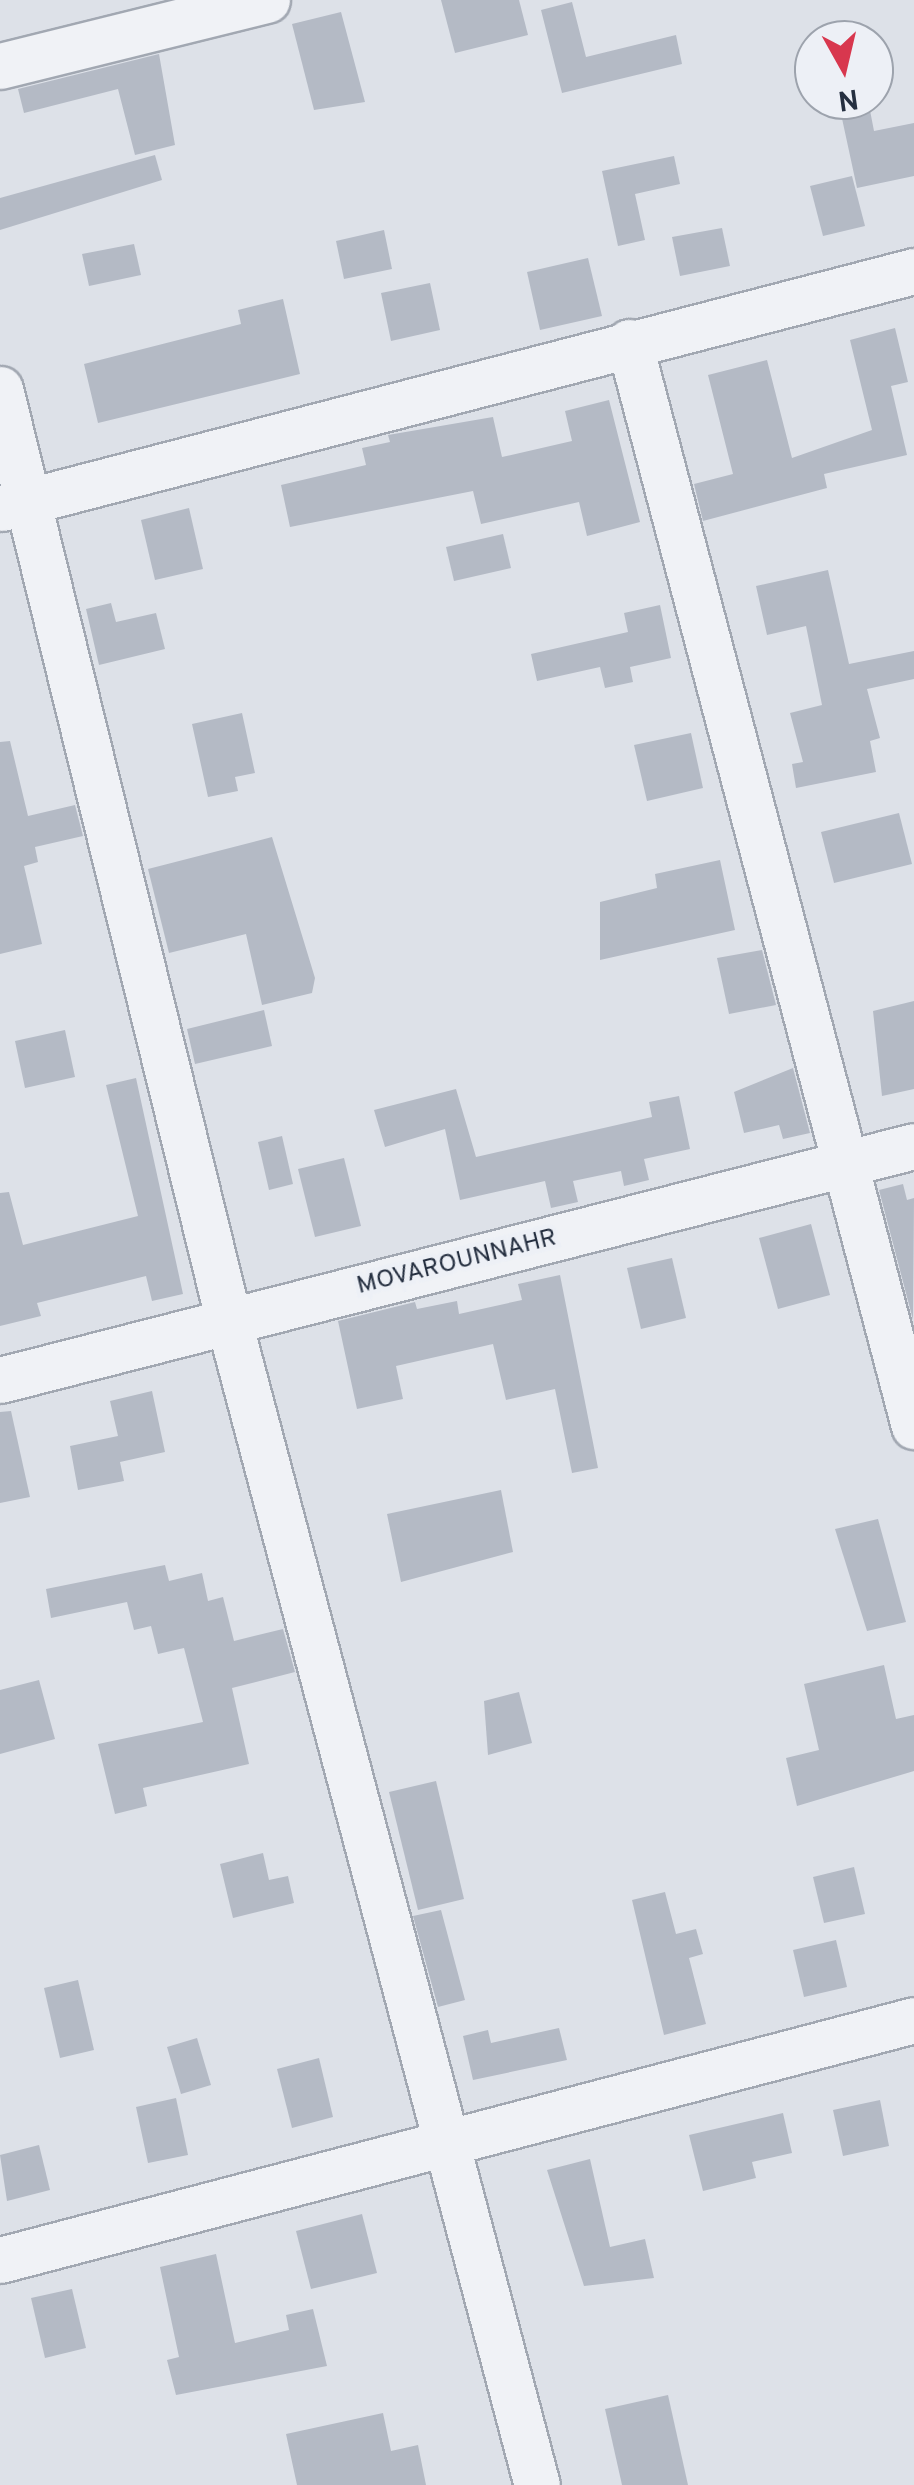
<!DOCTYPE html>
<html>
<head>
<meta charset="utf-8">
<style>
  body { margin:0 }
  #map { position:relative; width:914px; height:2485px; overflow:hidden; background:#dde1e8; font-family:Overpass,sans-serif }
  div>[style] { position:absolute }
  .building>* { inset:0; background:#b4bac5 }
  .roads { filter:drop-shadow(2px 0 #a2a8b2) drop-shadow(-2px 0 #a2a8b2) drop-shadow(0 2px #a2a8b2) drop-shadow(0 -2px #a2a8b2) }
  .minor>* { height:45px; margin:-22.5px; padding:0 22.5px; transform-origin:22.5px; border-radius:22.5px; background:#f0f2f6 }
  span { translate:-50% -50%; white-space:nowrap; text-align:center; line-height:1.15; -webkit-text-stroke:9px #edf0f6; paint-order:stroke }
  .street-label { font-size:25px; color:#252f40 }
  .north { position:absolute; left:794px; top:20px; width:100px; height:100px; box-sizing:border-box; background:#edf0f6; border:2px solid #9da3ad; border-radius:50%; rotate:172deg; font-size:28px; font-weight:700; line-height:40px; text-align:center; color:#252f40 }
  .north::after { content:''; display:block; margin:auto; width:35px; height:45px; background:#d8374e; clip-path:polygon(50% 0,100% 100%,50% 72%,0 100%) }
</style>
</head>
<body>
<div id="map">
  <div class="building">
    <div style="clip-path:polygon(441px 0,519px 0,528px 35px,455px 53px)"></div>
    <div style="clip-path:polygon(572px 2px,586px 57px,676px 35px,682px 64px,562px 93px,541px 10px)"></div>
    <div style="clip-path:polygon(341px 12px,365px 102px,314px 110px,292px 24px)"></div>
    <div style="clip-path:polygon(159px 54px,175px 145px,135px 155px,118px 89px,24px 113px,18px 89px)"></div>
    <div style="clip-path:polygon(838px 100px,868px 100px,874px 131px,914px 123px,914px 176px,857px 188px)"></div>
    <div style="clip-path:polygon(155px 155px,162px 180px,0 230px,0 198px)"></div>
    <div style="clip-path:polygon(674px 156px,680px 184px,635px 194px,645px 240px,618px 246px,602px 171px)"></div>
    <div style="clip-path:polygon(852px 176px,865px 226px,823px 236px,810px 186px)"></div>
    <div style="clip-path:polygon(722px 228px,730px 266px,680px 276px,672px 237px)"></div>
    <div style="clip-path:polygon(384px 230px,392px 269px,344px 279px,336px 241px)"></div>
    <div style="clip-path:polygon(134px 244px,141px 275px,89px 286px,82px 254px)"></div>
    <div style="clip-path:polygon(588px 258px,602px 316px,540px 330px,527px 272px)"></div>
    <div style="clip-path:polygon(430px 283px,440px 330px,391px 341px,381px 293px)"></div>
    <div style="clip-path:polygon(283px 299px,300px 374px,98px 423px,84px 364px,241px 324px,238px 310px)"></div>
    <div style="clip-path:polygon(895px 328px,908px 382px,891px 386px,907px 455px,824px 474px,827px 488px,703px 521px,694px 484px,733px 474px,708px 375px,767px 360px,792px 458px,872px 430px,850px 340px)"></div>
    <div style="clip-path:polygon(609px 400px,640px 522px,587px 536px,579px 502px,481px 524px,473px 491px,290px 527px,281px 485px,366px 465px,362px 448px,390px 442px,388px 435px,493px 417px,502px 457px,572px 441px,565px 411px)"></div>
    <div style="clip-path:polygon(189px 508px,203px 569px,155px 580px,141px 520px)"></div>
    <div style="clip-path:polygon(503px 534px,511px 568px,454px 581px,446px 547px)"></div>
    <div style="clip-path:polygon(828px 570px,849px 664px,914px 651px,914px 679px,867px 689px,880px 738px,870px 741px,876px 772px,796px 788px,792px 764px,803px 762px,790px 713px,822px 705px,806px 626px,767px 635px,756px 586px)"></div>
    <div style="clip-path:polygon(111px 603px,116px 622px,156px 613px,165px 649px,99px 665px,86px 609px)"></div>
    <div style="clip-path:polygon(660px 605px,671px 658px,630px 667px,633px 682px,605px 688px,600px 667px,537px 681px,531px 654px,628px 632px,624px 613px)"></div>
    <div style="clip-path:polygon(242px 713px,255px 773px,235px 777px,238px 791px,208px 797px,192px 724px)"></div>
    <div style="clip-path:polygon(691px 733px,703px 788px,647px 801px,634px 745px)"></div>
    <div style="clip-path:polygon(10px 741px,28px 816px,75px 805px,83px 836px,35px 847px,38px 862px,24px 866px,42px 944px,0 954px,0 742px)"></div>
    <div style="clip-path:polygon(899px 813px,912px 864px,834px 883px,821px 832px)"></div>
    <div style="clip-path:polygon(272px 837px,315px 978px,312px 993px,262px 1005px,246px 934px,169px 953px,148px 869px)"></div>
    <div style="clip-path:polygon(720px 860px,735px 930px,600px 960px,600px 902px,657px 888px,655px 874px)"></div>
    <div style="clip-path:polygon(762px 950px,776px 1005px,729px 1014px,717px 958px)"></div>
    <div style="clip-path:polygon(914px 1001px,914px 1089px,882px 1096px,873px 1011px)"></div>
    <div style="clip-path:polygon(264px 1010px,272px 1046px,195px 1064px,187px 1029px)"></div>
    <div style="clip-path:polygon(65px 1030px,75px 1077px,25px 1088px,15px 1041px)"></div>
    <div style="clip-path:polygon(793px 1068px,810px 1133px,783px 1139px,779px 1125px,744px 1133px,734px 1092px)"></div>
    <div style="clip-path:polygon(136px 1078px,183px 1294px,152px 1301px,146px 1276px,37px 1303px,41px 1316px,0 1326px,0 1193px,9px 1192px,23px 1245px,138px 1216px,106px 1085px)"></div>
    <div style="clip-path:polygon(456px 1089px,476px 1157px,652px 1117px,649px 1102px,679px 1096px,690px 1149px,644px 1159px,649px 1180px,624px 1186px,621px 1171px,573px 1181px,578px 1202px,551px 1208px,545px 1181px,460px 1200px,445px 1129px,385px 1147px,374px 1110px)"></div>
    <div style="clip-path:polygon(282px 1136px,293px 1184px,269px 1190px,258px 1142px)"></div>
    <div style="clip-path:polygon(344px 1158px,361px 1226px,315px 1237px,298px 1169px)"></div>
    <div style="clip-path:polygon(903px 1184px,907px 1200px,914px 1198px,913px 1320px,879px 1190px)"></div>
    <div style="clip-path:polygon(811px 1224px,830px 1295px,778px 1309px,759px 1238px)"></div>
    <div style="clip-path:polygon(672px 1258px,686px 1318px,641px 1329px,627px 1268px)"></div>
    <div style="clip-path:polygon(560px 1275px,598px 1468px,572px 1473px,555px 1389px,506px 1400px,493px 1344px,396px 1366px,403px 1399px,357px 1409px,338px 1321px,415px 1302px,417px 1309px,457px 1301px,459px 1314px,522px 1300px,518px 1284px)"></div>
    <div style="clip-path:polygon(152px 1391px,165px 1452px,120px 1462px,124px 1481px,78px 1490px,70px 1446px,118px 1436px,110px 1401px)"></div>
    <div style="clip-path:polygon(11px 1411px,30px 1497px,0 1503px,0 1412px)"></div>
    <div style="clip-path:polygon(501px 1490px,513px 1552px,401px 1582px,387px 1514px)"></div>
    <div style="clip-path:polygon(878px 1519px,906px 1622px,867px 1631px,835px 1529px)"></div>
    <div style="clip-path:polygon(165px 1565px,169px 1581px,202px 1573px,208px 1601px,223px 1597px,234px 1641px,283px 1629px,295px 1672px,232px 1688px,249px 1764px,143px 1788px,147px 1806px,115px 1814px,98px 1744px,203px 1722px,184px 1648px,158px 1654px,151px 1626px,134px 1630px,127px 1602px,51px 1618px,46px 1589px)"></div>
    <div style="clip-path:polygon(884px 1665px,896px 1719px,914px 1715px,914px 1771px,797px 1806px,786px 1758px,819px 1750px,804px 1684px)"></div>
    <div style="clip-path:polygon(39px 1680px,55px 1739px,0 1754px,0 1690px)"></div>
    <div style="clip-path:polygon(519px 1692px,532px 1743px,488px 1755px,484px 1701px)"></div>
    <div style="clip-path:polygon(436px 1781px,464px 1899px,418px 1910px,389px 1792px)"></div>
    <div style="clip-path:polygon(263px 1853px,269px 1880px,288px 1876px,294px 1903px,233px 1918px,220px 1864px)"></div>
    <div style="clip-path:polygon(854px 1867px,865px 1914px,824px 1923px,813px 1877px)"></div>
    <div style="clip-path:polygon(665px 1892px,676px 1934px,696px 1929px,703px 1954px,689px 1958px,706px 2024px,664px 2035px,632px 1900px)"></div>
    <div style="clip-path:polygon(441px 1910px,465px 2000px,438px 2007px,413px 1916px)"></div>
    <div style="clip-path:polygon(836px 1940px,847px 1987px,804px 1997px,793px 1950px)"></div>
    <div style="clip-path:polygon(78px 1980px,94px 2050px,60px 2058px,44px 1988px)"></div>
    <div style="clip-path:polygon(559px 2028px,567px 2060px,473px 2080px,463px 2036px,488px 2030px,491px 2043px)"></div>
    <div style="clip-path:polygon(197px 2038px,211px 2085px,181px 2094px,167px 2047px)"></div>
    <div style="clip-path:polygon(319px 2058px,333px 2117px,292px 2128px,277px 2069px)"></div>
    <div style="clip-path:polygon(176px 2098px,188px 2155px,148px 2163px,136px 2107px)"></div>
    <div style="clip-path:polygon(880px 2100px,889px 2146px,843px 2156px,833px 2110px)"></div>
    <div style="clip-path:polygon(783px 2113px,792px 2153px,752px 2162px,756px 2178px,703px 2191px,689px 2135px)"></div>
    <div style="clip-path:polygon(39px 2145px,50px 2190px,7px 2201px,0 2155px)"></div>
    <div style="clip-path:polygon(590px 2159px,610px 2247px,645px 2239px,654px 2278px,584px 2286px,547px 2170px)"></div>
    <div style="clip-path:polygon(362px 2214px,377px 2273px,311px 2289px,296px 2231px)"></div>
    <div style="clip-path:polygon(216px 2254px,235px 2343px,289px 2330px,286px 2315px,313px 2309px,327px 2366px,176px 2395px,167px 2360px,179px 2357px,160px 2267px)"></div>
    <div style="clip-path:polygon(72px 2289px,86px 2348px,45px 2358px,31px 2298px)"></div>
    <div style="clip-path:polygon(668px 2395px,688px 2485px,622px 2485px,605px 2409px)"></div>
    <div style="clip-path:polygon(383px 2413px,391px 2451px,418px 2445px,426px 2485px,297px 2485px,286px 2434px)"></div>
  </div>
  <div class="roads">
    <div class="minor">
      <div style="left:0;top:66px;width:275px;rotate:-13.9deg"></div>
      <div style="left:629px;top:342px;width:1121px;rotate:75.27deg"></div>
      <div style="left:0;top:389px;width:961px;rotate:76.21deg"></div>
      <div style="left:229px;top:1322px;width:1203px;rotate:75.17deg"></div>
      <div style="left:2px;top:508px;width:942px;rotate:-14.57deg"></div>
      <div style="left:0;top:1380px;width:943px;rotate:-14.36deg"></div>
      <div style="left:0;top:2260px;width:945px;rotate:-14.71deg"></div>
    </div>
  </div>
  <div class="street-label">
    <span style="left:457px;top:1263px;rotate:-14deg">MOVAROUNNAHR</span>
  </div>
  <div class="north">N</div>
</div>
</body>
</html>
